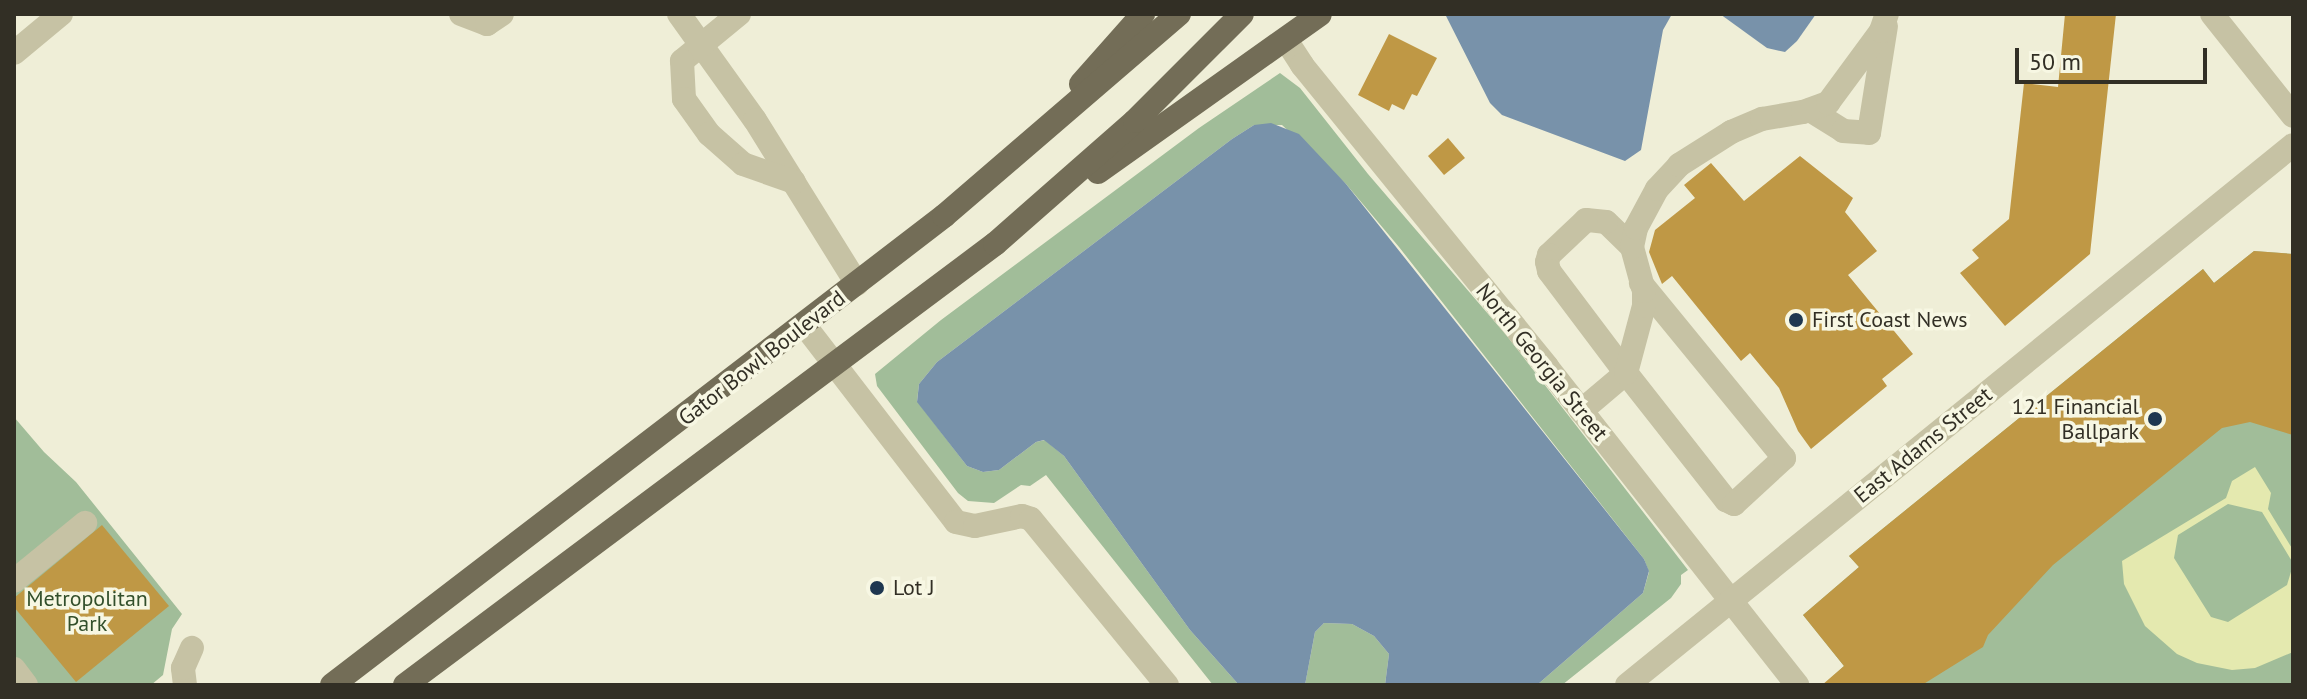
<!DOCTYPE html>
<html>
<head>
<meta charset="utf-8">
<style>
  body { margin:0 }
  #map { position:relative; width:2307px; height:699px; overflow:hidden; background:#efeed7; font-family:"PT Sans",sans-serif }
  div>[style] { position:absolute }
  .green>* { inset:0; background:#a1bd99 }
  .sand>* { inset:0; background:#e4e9af }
  .water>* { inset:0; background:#7892aa }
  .building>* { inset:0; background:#bf9845 }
  .minor>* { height:24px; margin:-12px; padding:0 12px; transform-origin:12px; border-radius:12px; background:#c6c2a4 }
  .major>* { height:24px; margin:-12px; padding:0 12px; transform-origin:12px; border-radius:12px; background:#736d57 }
  .dots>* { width:22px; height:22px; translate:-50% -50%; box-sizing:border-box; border:4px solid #f7f7e3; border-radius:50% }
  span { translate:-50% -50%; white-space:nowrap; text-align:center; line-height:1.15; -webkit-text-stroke:7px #f7f7e3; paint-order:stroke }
  .poi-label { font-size:22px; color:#322f25 }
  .left { translate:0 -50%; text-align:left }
  .right { translate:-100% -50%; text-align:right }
  .street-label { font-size:22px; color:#322f25 }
  .park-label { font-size:22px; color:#324f2b }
  .frame { position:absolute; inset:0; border:16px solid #322f25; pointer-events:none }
  .scale { position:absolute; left:2015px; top:48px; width:192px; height:36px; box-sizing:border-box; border:4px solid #322f25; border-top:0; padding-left:10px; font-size:24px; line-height:28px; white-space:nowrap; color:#322f25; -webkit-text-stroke:6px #f7f7e3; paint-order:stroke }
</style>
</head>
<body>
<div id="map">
  <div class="green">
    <div style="clip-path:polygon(1280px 73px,1300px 88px,1368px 174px,1507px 336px,1688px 570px,1681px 575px,1681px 584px,1671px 598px,1562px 685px,1537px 685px,1643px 593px,1649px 572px,1644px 559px,1399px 247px,1346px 184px,1282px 125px,1254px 125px,1232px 139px,937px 362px,919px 384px,917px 401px,967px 466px,983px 472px,999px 470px,1036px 442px,1045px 440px,1064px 456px,1190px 630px,1239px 685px,1213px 685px,1046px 475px,1030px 486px,1021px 485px,994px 503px,968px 501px,958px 493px,877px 386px,875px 374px,941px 320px,1199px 128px)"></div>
    <div style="clip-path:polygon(2254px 251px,2293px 254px,2293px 685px,1835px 685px,1830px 679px,1844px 666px,1803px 615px,1859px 567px,1849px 556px,2203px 269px,2214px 283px)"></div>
    <div style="clip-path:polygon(14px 417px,44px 452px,76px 482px,182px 614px,172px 629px,163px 675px,151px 685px,14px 685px)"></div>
    <div style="clip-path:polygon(1324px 623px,1352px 624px,1374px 636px,1389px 654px,1385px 685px,1305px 685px,1315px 632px)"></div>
  </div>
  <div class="sand">
    <div style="clip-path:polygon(2255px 467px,2271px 493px,2268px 509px,2293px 550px,2293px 563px,2262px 512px,2228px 504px,2178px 535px,2174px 558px,2211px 617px,2228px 622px,2287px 585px,2293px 565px,2293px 652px,2255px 668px,2232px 670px,2197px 663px,2177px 654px,2145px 626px,2124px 584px,2122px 561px,2226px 498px,2232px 481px)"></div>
  </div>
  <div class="water">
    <div style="clip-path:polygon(1445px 14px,1672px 14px,1663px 30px,1641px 150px,1625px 161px,1502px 115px,1490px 103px)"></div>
    <div style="clip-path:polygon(1720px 14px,1816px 14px,1797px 41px,1785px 52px,1767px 48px)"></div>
    <div style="clip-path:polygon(1271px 123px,1299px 134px,1346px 184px,1644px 559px,1649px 571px,1643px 593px,1537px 685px,1385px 685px,1389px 654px,1374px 636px,1352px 624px,1324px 623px,1315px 632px,1305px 685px,1239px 685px,1190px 630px,1064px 456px,1044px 440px,1036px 442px,999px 470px,983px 472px,967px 466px,917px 402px,919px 384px,937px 362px,1232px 139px,1254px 125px)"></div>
  </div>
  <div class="building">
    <div style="clip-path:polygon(2065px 14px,2116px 14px,2090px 254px,2005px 326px,1960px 273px,1979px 258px,1972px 250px,2009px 219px,2024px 83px,2058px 87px)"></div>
    <div style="clip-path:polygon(1389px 34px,1437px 58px,1417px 96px,1412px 94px,1404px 110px,1392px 104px,1389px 111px,1358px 95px)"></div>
    <div style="clip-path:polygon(1448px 138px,1465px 158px,1444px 175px,1428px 156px)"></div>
    <div style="clip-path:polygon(1800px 156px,1853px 198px,1845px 212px,1877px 251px,1848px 275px,1913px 354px,1882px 379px,1887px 386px,1811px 449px,1798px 431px,1779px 388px,1750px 353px,1741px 361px,1672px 276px,1662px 284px,1649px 252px,1655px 230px,1695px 198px,1684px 185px,1711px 163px,1744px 201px)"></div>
    <div style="clip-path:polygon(2254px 251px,2293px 254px,2293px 435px,2250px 422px,2222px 428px,2053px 565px,1988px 635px,1983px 647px,1922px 685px,1822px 685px,1844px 666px,1803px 615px,1859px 567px,1849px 556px,2203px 269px,2214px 283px)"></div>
    <div style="clip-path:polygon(102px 525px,169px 606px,76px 682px,14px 607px,14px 598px)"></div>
  </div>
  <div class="minor">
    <div style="left:461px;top:14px;width:28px;rotate:21deg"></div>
    <div style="left:487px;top:24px;width:18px;rotate:-34deg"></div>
    <div style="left:679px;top:14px;width:130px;rotate:54.4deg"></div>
    <div style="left:755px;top:120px;width:193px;rotate:58.1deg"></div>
    <div style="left:739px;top:14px;width:74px;rotate:140.5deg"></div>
    <div style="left:682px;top:61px;width:38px;rotate:87deg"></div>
    <div style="left:684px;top:99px;width:43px;rotate:54.5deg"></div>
    <div style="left:709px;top:134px;width:45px;rotate:41.4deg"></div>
    <div style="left:743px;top:164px;width:54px;rotate:19.4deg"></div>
    <div style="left:2212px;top:14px;width:130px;rotate:51.5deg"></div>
    <div style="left:1286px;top:40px;width:30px;rotate:57deg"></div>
    <div style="left:1302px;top:65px;width:389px;rotate:50.9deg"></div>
    <div style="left:1547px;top:367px;width:405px;rotate:51.8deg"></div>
    <div style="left:14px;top:53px;width:61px;rotate:-39.7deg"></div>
    <div style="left:1810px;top:110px;width:39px;rotate:32deg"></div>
    <div style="left:1843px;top:131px;width:26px;rotate:4deg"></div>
    <div style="left:1869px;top:133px;width:108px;rotate:-81deg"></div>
    <div style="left:1632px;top:247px;width:36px;rotate:-136deg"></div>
    <div style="left:1606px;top:222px;width:20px;rotate:-174deg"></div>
    <div style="left:1586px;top:220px;width:51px;rotate:136.6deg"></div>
    <div style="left:1549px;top:255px;width:7px;rotate:106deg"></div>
    <div style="left:1547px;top:262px;width:9px;rotate:77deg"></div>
    <div style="left:1549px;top:271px;width:128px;rotate:53deg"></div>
    <div style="left:1626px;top:373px;width:162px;rotate:51.8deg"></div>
    <div style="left:1726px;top:500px;width:9px;rotate:27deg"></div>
    <div style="left:1734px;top:504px;width:68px;rotate:-42.6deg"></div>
    <div style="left:1784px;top:458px;width:226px;rotate:-129.3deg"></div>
    <div style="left:805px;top:326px;width:247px;rotate:52.4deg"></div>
    <div style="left:956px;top:522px;width:19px;rotate:12deg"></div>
    <div style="left:975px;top:526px;width:48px;rotate:-12deg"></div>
    <div style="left:1022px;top:516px;width:9px;rotate:18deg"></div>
    <div style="left:1031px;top:519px;width:215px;rotate:50.7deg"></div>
    <div style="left:1581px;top:411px;width:59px;rotate:-40.2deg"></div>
    <div style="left:1626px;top:373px;width:69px;rotate:-75deg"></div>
    <div style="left:1644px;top:306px;width:15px;rotate:-90deg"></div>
    <div style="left:1644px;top:291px;width:46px;rotate:-105.3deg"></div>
    <div style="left:1632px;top:247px;width:19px;rotate:-78deg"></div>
    <div style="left:1636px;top:228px;width:44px;rotate:-61.7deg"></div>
    <div style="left:1657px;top:189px;width:33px;rotate:-47deg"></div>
    <div style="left:1679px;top:165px;width:62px;rotate:-32.4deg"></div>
    <div style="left:1731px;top:132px;width:34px;rotate:-23deg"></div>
    <div style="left:1762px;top:119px;width:42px;rotate:-9.7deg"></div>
    <div style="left:1803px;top:112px;width:27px;rotate:-20deg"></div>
    <div style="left:1828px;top:103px;width:89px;rotate:-53.6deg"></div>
    <div style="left:1881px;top:31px;width:18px;rotate:-71deg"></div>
    <div style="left:14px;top:581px;width:92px;rotate:-39.2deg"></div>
    <div style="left:14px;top:669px;width:20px;rotate:53deg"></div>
    <div style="left:185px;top:685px;width:17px;rotate:-97deg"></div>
    <div style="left:183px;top:668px;width:22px;rotate:-66deg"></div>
    <div style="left:1627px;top:685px;width:857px;rotate:-39.04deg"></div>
  </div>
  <div class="major">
    <div style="left:1081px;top:84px;width:94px;rotate:-48.5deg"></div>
    <div style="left:1098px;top:172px;width:272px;rotate:-35.4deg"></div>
    <div style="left:332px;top:685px;width:771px;rotate:-37.46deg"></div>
    <div style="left:944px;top:216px;width:310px;rotate:-40.7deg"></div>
    <div style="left:405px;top:685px;width:737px;rotate:-36.78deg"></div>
    <div style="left:995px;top:244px;width:186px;rotate:-41.3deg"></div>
    <div style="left:1135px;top:121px;width:151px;rotate:-45deg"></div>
  </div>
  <div class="dots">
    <div style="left:1796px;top:320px;background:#1e3750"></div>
    <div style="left:2155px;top:419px;background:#1e3750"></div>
    <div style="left:877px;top:588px;background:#1e3750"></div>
  </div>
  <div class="poi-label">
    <span class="left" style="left:1812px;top:320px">First Coast News</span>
    <span class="right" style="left:2139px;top:419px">121 Financial<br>Ballpark</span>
    <span class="left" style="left:893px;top:588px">Lot J</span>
  </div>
  <div class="street-label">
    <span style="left:762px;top:358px;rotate:-38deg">Gator Bowl Boulevard</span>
    <span style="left:1542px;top:362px;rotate:51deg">North Georgia Street</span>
    <span style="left:1923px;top:445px;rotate:-39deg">East Adams Street</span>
  </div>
  <div class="park-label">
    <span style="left:87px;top:611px">Metropolitan<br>Park</span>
  </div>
  <div class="frame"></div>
  <div class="scale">50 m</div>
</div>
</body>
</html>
